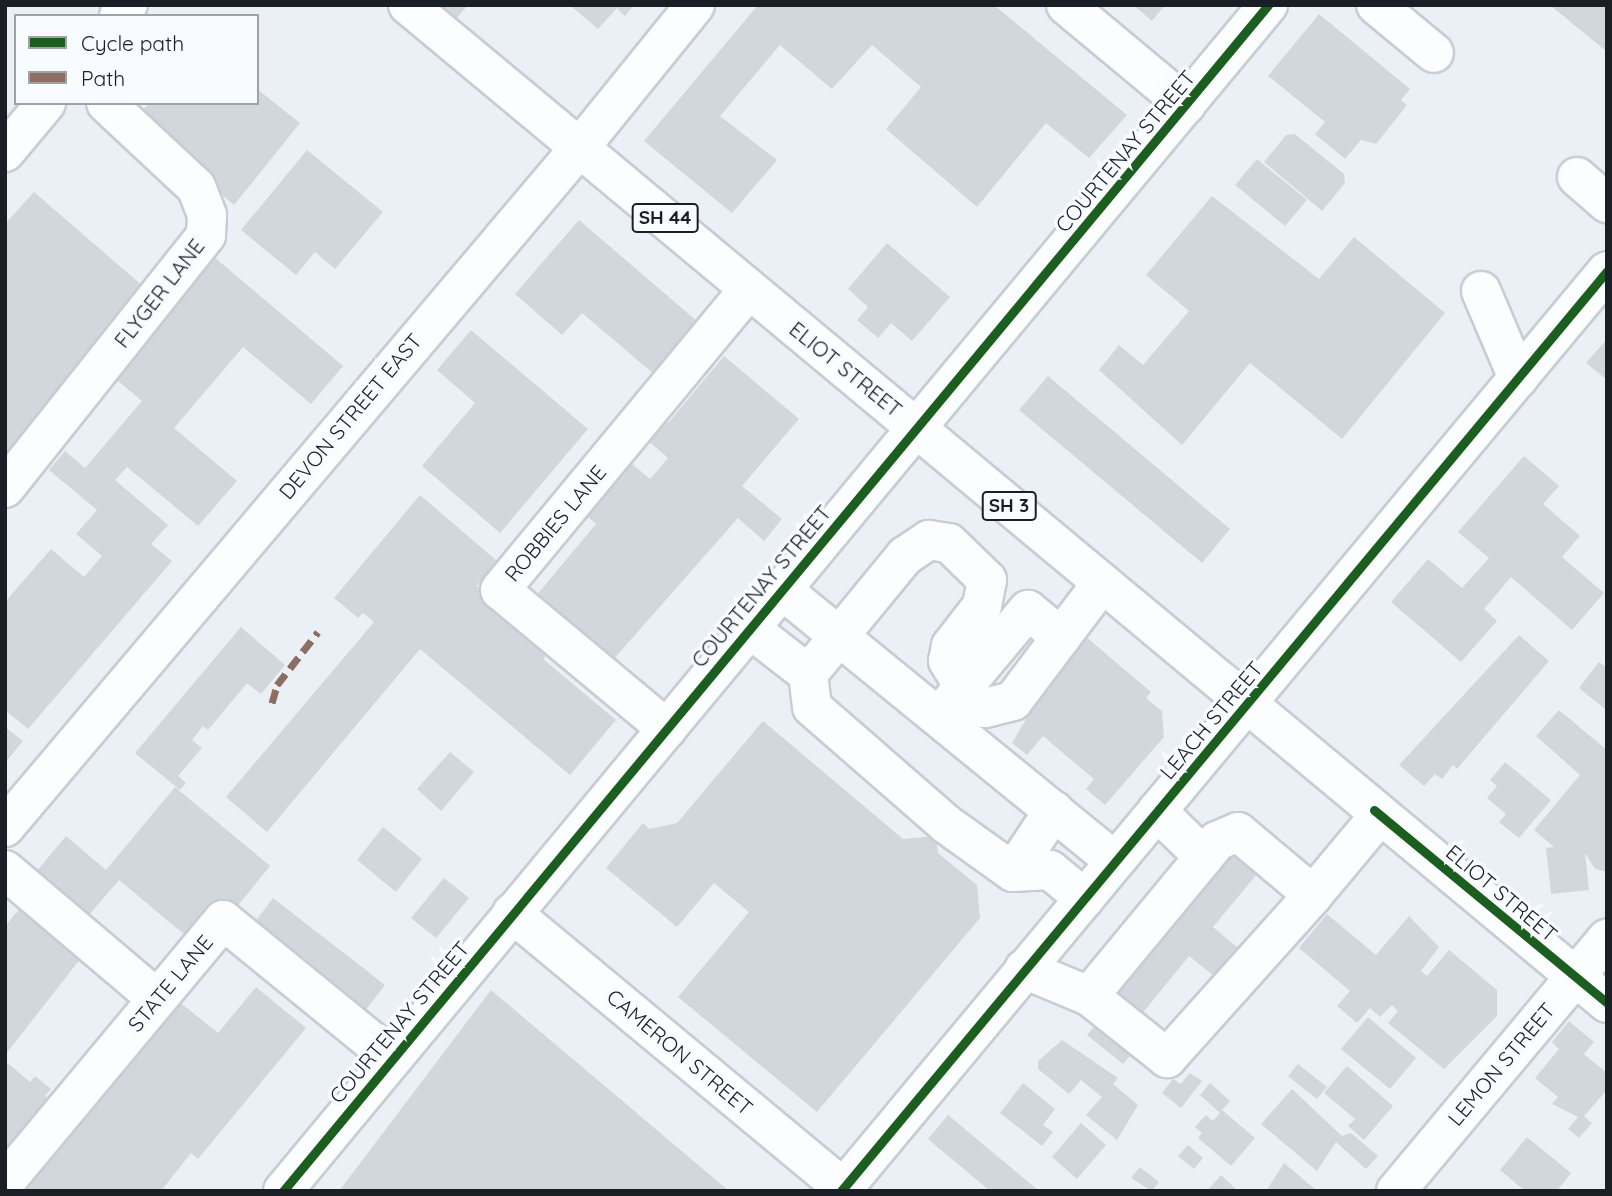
<!DOCTYPE html>
<html>
<head>
<meta charset="utf-8">
<style>
  body { margin:0 }
  #map { position:relative; width:1612px; height:1196px; overflow:hidden; background:#eaf0f6; font-family:Quicksand,sans-serif }
  div>[style] { position:absolute }
  .building>* { inset:0; background:#d2d7dd }
  .roads { filter:drop-shadow(2px 0 #c8cdd3) drop-shadow(-2px 0 #c8cdd3) drop-shadow(0 2px #c8cdd3) drop-shadow(0 -2px #c8cdd3) }
  .minor>* { height:38px; margin:-19px; padding:0 19px; transform-origin:19px; border-radius:19px; background:#fcfdfe }
  .major>* { height:38px; margin:-19px; padding:0 19px; transform-origin:19px; border-radius:19px; background:#fcfdfe }
  .highway>* { height:38px; margin:-19px; padding:0 19px; transform-origin:19px; border-radius:19px; background:#fcfdfe }
  .quiet>* { height:7px; margin-top:-3.5px; transform-origin:0; background:repeating-linear-gradient(90deg,#8d6e63 0 14px,transparent 0 21px) }
  .cycleway>* { height:9px; margin:-4.5px; padding:0 4.5px; transform-origin:4.5px; border-radius:4.5px; background:#1b5e20 }
  span { translate:-50% -50%; white-space:nowrap; text-align:center; line-height:1.15; -webkit-text-stroke:7px #f8fbff; paint-order:stroke }
  .shield-label span { padding:2px 5px; background:#f8fbff; border:2px solid; border-radius:5px; -webkit-text-stroke-width:0 }
  .shield-label { font-size:19px; color:#1a1e25; font-weight:700 }
  .street-label { font-size:21px; color:#1a1e25 }
  .frame { position:absolute; inset:0; border:7px solid #1a1e25; pointer-events:none }
  .legend { position:absolute; left:14px; top:14px; width:245px; height:91px; box-sizing:border-box; background:#f8fbff; border:2px solid #9fa3a8; margin:0; padding:9px 12px; list-style:none; font-size:21px; color:#1a1e25 }
  .legend li { display:flex; align-items:center; gap:14px; height:35px }
  .legend b { width:35px; border:2px solid #9fa3a8 }
</style>
</head>
<body>
<div id="map">
  <div class="building">
    <div style="clip-path:polygon(439px 5px,468px 5px,455px 20px)"></div>
    <div style="clip-path:polygon(570px 5px,634px 5px,625px 16px,617px 8px,598px 29px)"></div>
    <div style="clip-path:polygon(758px 5px,994px 5px,1127px 115px,1089px 158px,1046px 123px,977px 207px,886px 129px,921px 87px,872px 45px,832px 89px,780px 45px,720px 116px,777px 160px,732px 213px,644px 141px)"></div>
    <div style="clip-path:polygon(1133px 5px,1165px 5px,1152px 21px)"></div>
    <div style="clip-path:polygon(1550px 5px,1607px 5px,1607px 52px)"></div>
    <div style="clip-path:polygon(1319px 14px,1410px 89px,1401px 100px,1407px 105px,1376px 144px,1361px 140px,1345px 159px,1315px 134px,1325px 122px,1268px 76px)"></div>
    <div style="clip-path:polygon(257px 89px,300px 123px,234px 205px,133px 121px,149px 103px,257px 103px)"></div>
    <div style="clip-path:polygon(1295px 134px,1344px 174px,1345px 183px,1322px 211px,1264px 162px,1286px 135px)"></div>
    <div style="clip-path:polygon(307px 150px,383px 212px,335px 269px,315px 252px,296px 275px,241px 230px)"></div>
    <div style="clip-path:polygon(1257px 159px,1307px 200px,1285px 226px,1235px 185px)"></div>
    <div style="clip-path:polygon(34px 192px,144px 287px,5px 465px,5px 224px)"></div>
    <div style="clip-path:polygon(1212px 196px,1319px 279px,1354px 237px,1445px 313px,1342px 439px,1250px 363px,1182px 445px,1099px 370px,1119px 345px,1143px 365px,1189px 311px,1146px 275px)"></div>
    <div style="clip-path:polygon(579px 220px,705px 328px,661px 380px,582px 313px,562px 335px,515px 294px)"></div>
    <div style="clip-path:polygon(887px 243px,950px 297px,912px 341px,891px 323px,878px 338px,857px 320px,868px 307px,848px 289px)"></div>
    <div style="clip-path:polygon(213px 256px,343px 366px,311px 404px,243px 347px,174px 428px,237px 481px,198px 526px,127px 467px,115px 480px,168px 525px,151px 544px,172px 561px,28px 729px,5px 710px,5px 602px,51px 549px,84px 577px,102px 556px,76px 534px,97px 510px,49px 470px,65px 451px,85px 468px,142px 401px,111px 375px)"></div>
    <div style="clip-path:polygon(471px 330px,588px 429px,500px 533px,422px 466px,475px 403px,437px 370px)"></div>
    <div style="clip-path:polygon(1607px 339px,1607px 380px,1586px 363px)"></div>
    <div style="clip-path:polygon(724px 356px,799px 419px,742px 486px,782px 519px,764px 541px,738px 518px,612px 661px,535px 597px,596px 524px,581px 511px,625px 458px,650px 479px,668px 458px,646px 439px,663px 419px,668px 423px)"></div>
    <div style="clip-path:polygon(1048px 376px,1230px 529px,1202px 563px,1019px 410px)"></div>
    <div style="clip-path:polygon(1524px 456px,1559px 486px,1543px 504px,1580px 536px,1562px 557px,1604px 593px,1572px 630px,1511px 577px,1484px 609px,1497px 621px,1461px 662px,1391px 602px,1428px 559px,1462px 588px,1489px 558px,1458px 532px)"></div>
    <div style="clip-path:polygon(420px 495px,497px 561px,477px 586px,552px 648px,543px 659px,616px 720px,570px 775px,420px 649px,267px 832px,226px 797px,374px 622px,363px 613px,358px 618px,334px 598px)"></div>
    <div style="clip-path:polygon(241px 627px,285px 665px,261px 694px,247px 683px,208px 730px,203px 726px,192px 740px,202px 748px,178px 776px,186px 783px,180px 790px,135px 753px)"></div>
    <div style="clip-path:polygon(1078px 630px,1151px 692px,1146px 698px,1162px 711px,1164px 737px,1105px 805px,1086px 789px,1094px 779px,1043px 736px,1027px 755px,1012px 743px)"></div>
    <div style="clip-path:polygon(1519px 635px,1549px 661px,1457px 769px,1453px 765px,1442px 779px,1435px 774px,1424px 786px,1399px 765px)"></div>
    <div style="clip-path:polygon(1599px 662px,1607px 668px,1607px 711px,1579px 688px)"></div>
    <div style="clip-path:polygon(1559px 710px,1607px 750px,1607px 872px,1595px 869px,1585px 853px,1589px 890px,1551px 894px,1546px 848px,1554px 847px,1534px 830px,1580px 775px,1536px 736px)"></div>
    <div style="clip-path:polygon(763px 721px,903px 839px,936px 836px,938px 853px,977px 885px,980px 918px,817px 1112px,678px 997px,749px 912px,714px 883px,677px 927px,606px 868px,643px 823px,649px 829px,677px 823px)"></div>
    <div style="clip-path:polygon(5px 727px,23px 741px,5px 763px)"></div>
    <div style="clip-path:polygon(450px 752px,474px 772px,441px 811px,417px 789px)"></div>
    <div style="clip-path:polygon(1505px 762px,1551px 800px,1519px 838px,1499px 822px,1506px 814px,1487px 798px,1497px 786px,1490px 780px)"></div>
    <div style="clip-path:polygon(175px 787px,270px 866px,236px 908px,226px 899px,192px 941px,119px 880px,83px 922px,31px 878px,66px 836px,106px 870px)"></div>
    <div style="clip-path:polygon(383px 827px,422px 859px,396px 892px,357px 860px)"></div>
    <div style="clip-path:polygon(1242px 840px,1267px 862px,1213px 927px,1244px 953px,1220px 981px,1189px 956px,1133px 1025px,1106px 1003px)"></div>
    <div style="clip-path:polygon(444px 878px,469px 898px,436px 938px,411px 918px)"></div>
    <div style="clip-path:polygon(273px 898px,385px 985px,358px 1020px,246px 934px)"></div>
    <div style="clip-path:polygon(25px 902px,85px 953px,5px 1055px,5px 926px)"></div>
    <div style="clip-path:polygon(1327px 914px,1376px 955px,1409px 916px,1439px 947px,1421px 971px,1427px 976px,1449px 950px,1497px 990px,1497px 1016px,1444px 1069px,1388px 1023px,1398px 1011px,1392px 1005px,1380px 1017px,1370px 1008px,1357px 1023px,1337px 1006px,1350px 991px,1299px 948px)"></div>
    <div style="clip-path:polygon(256px 987px,306px 1028px,198px 1159px,191px 1153px,161px 1191px,19px 1191px,177px 1000px,218px 1033px)"></div>
    <div style="clip-path:polygon(491px 990px,729px 1191px,339px 1191px)"></div>
    <div style="clip-path:polygon(1368px 1017px,1416px 1058px,1390px 1089px,1341px 1049px)"></div>
    <div style="clip-path:polygon(1101px 1019px,1136px 1049px,1123px 1064px,1087px 1035px)"></div>
    <div style="clip-path:polygon(1569px 1021px,1594px 1042px,1584px 1054px,1607px 1073px,1607px 1090px,1584px 1116px,1592px 1123px,1579px 1138px,1568px 1129px,1578px 1117px,1552px 1104px,1558px 1097px,1535px 1078px,1559px 1049px,1552px 1042px)"></div>
    <div style="clip-path:polygon(1062px 1040px,1118px 1078px,1113px 1084px,1138px 1105px,1117px 1140px,1086px 1115px,1102px 1097px,1081px 1080px,1069px 1094px,1038px 1069px,1038px 1061px)"></div>
    <div style="clip-path:polygon(5px 1061px,30px 1082px,35px 1076px,51px 1089px,45px 1096px,55px 1104px,14px 1153px,5px 1145px)"></div>
    <div style="clip-path:polygon(1298px 1064px,1327px 1087px,1317px 1099px,1288px 1076px)"></div>
    <div style="clip-path:polygon(1347px 1066px,1393px 1106px,1364px 1140px,1348px 1126px,1355px 1119px,1324px 1093px)"></div>
    <div style="clip-path:polygon(1190px 1073px,1202px 1081px,1181px 1108px,1162px 1093px,1173px 1079px,1181px 1084px)"></div>
    <div style="clip-path:polygon(1023px 1083px,1055px 1109px,1043px 1125px,1053px 1132px,1042px 1146px,1000px 1113px)"></div>
    <div style="clip-path:polygon(1210px 1083px,1230px 1101px,1222px 1110px,1255px 1138px,1231px 1166px,1198px 1138px,1202px 1133px,1195px 1127px,1206px 1115px,1213px 1121px,1220px 1113px,1200px 1095px)"></div>
    <div style="clip-path:polygon(1292px 1089px,1342px 1136px,1351px 1133px,1378px 1156px,1366px 1169px,1336px 1142px,1317px 1171px,1261px 1124px)"></div>
    <div style="clip-path:polygon(948px 1115px,1039px 1191px,990px 1191px,928px 1139px)"></div>
    <div style="clip-path:polygon(1081px 1123px,1106px 1145px,1077px 1179px,1052px 1157px)"></div>
    <div style="clip-path:polygon(1527px 1137px,1571px 1173px,1557px 1191px,1525px 1191px,1500px 1170px)"></div>
    <div style="clip-path:polygon(1188px 1145px,1203px 1158px,1194px 1169px,1178px 1156px)"></div>
    <div style="clip-path:polygon(1284px 1163px,1317px 1191px,1266px 1191px)"></div>
    <div style="clip-path:polygon(1140px 1167px,1159px 1182px,1152px 1191px,1131px 1178px)"></div>
    <div style="clip-path:polygon(1221px 1175px,1238px 1191px,1207px 1191px)"></div>
  </div>
  <div class="roads">
    <div class="minor">
      <div style="left:1066px;top:5px;width:156px;rotate:39.8deg"></div>
      <div style="left:1376px;top:5px;width:75px;rotate:39.6deg"></div>
      <div style="left:119px;top:16px;width:14px;rotate:-51deg"></div>
      <div style="left:5px;top:152px;width:64px;rotate:-50.1deg"></div>
      <div style="left:1577px;top:177px;width:40px;rotate:41deg"></div>
      <div style="left:1481px;top:291px;width:95px;rotate:67deg"></div>
      <div style="left:5px;top:488px;width:323px;rotate:-51.5deg"></div>
      <div style="left:206px;top:235px;width:20px;rotate:-87deg"></div>
      <div style="left:207px;top:215px;width:30px;rotate:-111deg"></div>
      <div style="left:196px;top:187px;width:123px;rotate:-137deg"></div>
      <div style="left:781px;top:589px;width:430px;rotate:39.2deg"></div>
      <div style="left:749px;top:628px;width:75px;rotate:37.9deg"></div>
      <div style="left:808px;top:674px;width:33px;rotate:83deg"></div>
      <div style="left:812px;top:707px;width:178px;rotate:41.1deg"></div>
      <div style="left:946px;top:824px;width:82px;rotate:35.6deg"></div>
      <div style="left:1013px;top:872px;width:37px;rotate:-3deg"></div>
      <div style="left:1050px;top:870px;width:45px;rotate:39.6deg"></div>
      <div style="left:808px;top:674px;width:153px;rotate:-50.6deg"></div>
      <div style="left:905px;top:556px;width:29px;rotate:-34deg"></div>
      <div style="left:929px;top:540px;width:20px;rotate:9deg"></div>
      <div style="left:949px;top:543px;width:53px;rotate:44.2deg"></div>
      <div style="left:987px;top:580px;width:26px;rotate:101deg"></div>
      <div style="left:982px;top:606px;width:51px;rotate:127.8deg"></div>
      <div style="left:951px;top:646px;width:15px;rotate:101deg"></div>
      <div style="left:948px;top:661px;width:47px;rotate:58deg"></div>
      <div style="left:973px;top:701px;width:14px;rotate:30deg"></div>
      <div style="left:985px;top:708px;width:29px;rotate:-14deg"></div>
      <div style="left:1013px;top:701px;width:148px;rotate:-53deg"></div>
      <div style="left:946px;top:708px;width:128px;rotate:-50.1deg"></div>
      <div style="left:1028px;top:610px;width:43px;rotate:39.3deg"></div>
      <div style="left:667px;top:729px;width:217px;rotate:-140.2deg"></div>
      <div style="left:500px;top:590px;width:389px;rotate:-50.4deg"></div>
      <div style="left:5px;top:827px;width:892px;rotate:-49.77deg"></div>
      <div style="left:1204px;top:857px;width:21px;rotate:-51deg"></div>
      <div style="left:1217px;top:841px;width:23px;rotate:-23deg"></div>
      <div style="left:1238px;top:832px;width:98px;rotate:40deg"></div>
      <div style="left:1313px;top:895px;width:104px;rotate:-50.1deg"></div>
      <div style="left:5px;top:870px;width:198px;rotate:40.3deg"></div>
      <div style="left:1013px;top:872px;width:74px;rotate:-56.5deg"></div>
      <div style="left:512px;top:913px;width:435px;rotate:39.7deg"></div>
      <div style="left:1024px;top:969px;width:70px;rotate:22.6deg"></div>
      <div style="left:1089px;top:996px;width:180px;rotate:-50.4deg"></div>
      <div style="left:1204px;top:857px;width:66px;rotate:-135.6deg"></div>
      <div style="left:1089px;top:996px;width:100px;rotate:38.5deg"></div>
      <div style="left:1167px;top:1058px;width:219px;rotate:-48.1deg"></div>
      <div style="left:5px;top:1182px;width:341px;rotate:-50.2deg"></div>
      <div style="left:223px;top:920px;width:218px;rotate:39.2deg"></div>
      <div style="left:1396px;top:1191px;width:329px;rotate:-50.1deg"></div>
    </div>
    <div class="major">
      <div style="left:581px;top:146px;width:181px;rotate:-51deg"></div>
      <div style="left:283px;top:1191px;width:993px;rotate:-50.31deg"></div>
      <div style="left:841px;top:1191px;width:635px;rotate:-50.24deg"></div>
    </div>
    <div class="highway">
      <div style="left:408px;top:5px;width:1560px;rotate:39.77deg"></div>
      <div style="left:917px;top:427px;width:549px;rotate:-50.25deg"></div>
      <div style="left:1247px;top:703px;width:562px;rotate:-50.19deg"></div>
    </div>
  </div>
  <div class="quiet">
    <div style="left:272px;top:703px;width:19px;rotate:-74deg"></div>
    <div style="left:277px;top:685px;width:67px;rotate:-52.3deg"></div>
  </div>
  <div class="cycleway">
    <div style="left:1374px;top:810px;width:303px;rotate:39.6deg"></div>
    <div style="left:283px;top:1191px;width:1542px;rotate:-50.29deg"></div>
    <div style="left:841px;top:1191px;width:1197px;rotate:-50.22deg"></div>
  </div>
  <div class="shield-label">
    <span style="left:665px;top:218px">SH 44</span>
    <span style="left:1009px;top:506px">SH 3</span>
  </div>
  <div class="street-label">
    <span style="left:1125px;top:151px;rotate:-50deg">COURTENAY STREET</span>
    <span style="left:159px;top:293px;rotate:-52deg">FLYGER LANE</span>
    <span style="left:846px;top:369px;rotate:39deg">ELIOT STREET</span>
    <span style="left:350px;top:416px;rotate:-50deg">DEVON STREET EAST</span>
    <span style="left:555px;top:523px;rotate:-50deg">ROBBIES LANE</span>
    <span style="left:761px;top:586px;rotate:-50deg">COURTENAY STREET</span>
    <span style="left:1211px;top:720px;rotate:-50deg">LEACH STREET</span>
    <span style="left:1502px;top:893px;rotate:40deg">ELIOT STREET</span>
    <span style="left:170px;top:983px;rotate:-50deg">STATE LANE</span>
    <span style="left:399px;top:1022px;rotate:-50deg">COURTENAY STREET</span>
    <span style="left:680px;top:1052px;rotate:40deg">CAMERON STREET</span>
    <span style="left:1501px;top:1064px;rotate:-50deg">LEMON STREET</span>
  </div>
  <div class="frame"></div>
  <ul class="legend">
  <li><b style="height:9px;background:#1b5e20"></b>Cycle path</li>
  <li><b style="height:9px;background:#8d6e63"></b>Path</li>
  </ul>
</div>
</body>
</html>
